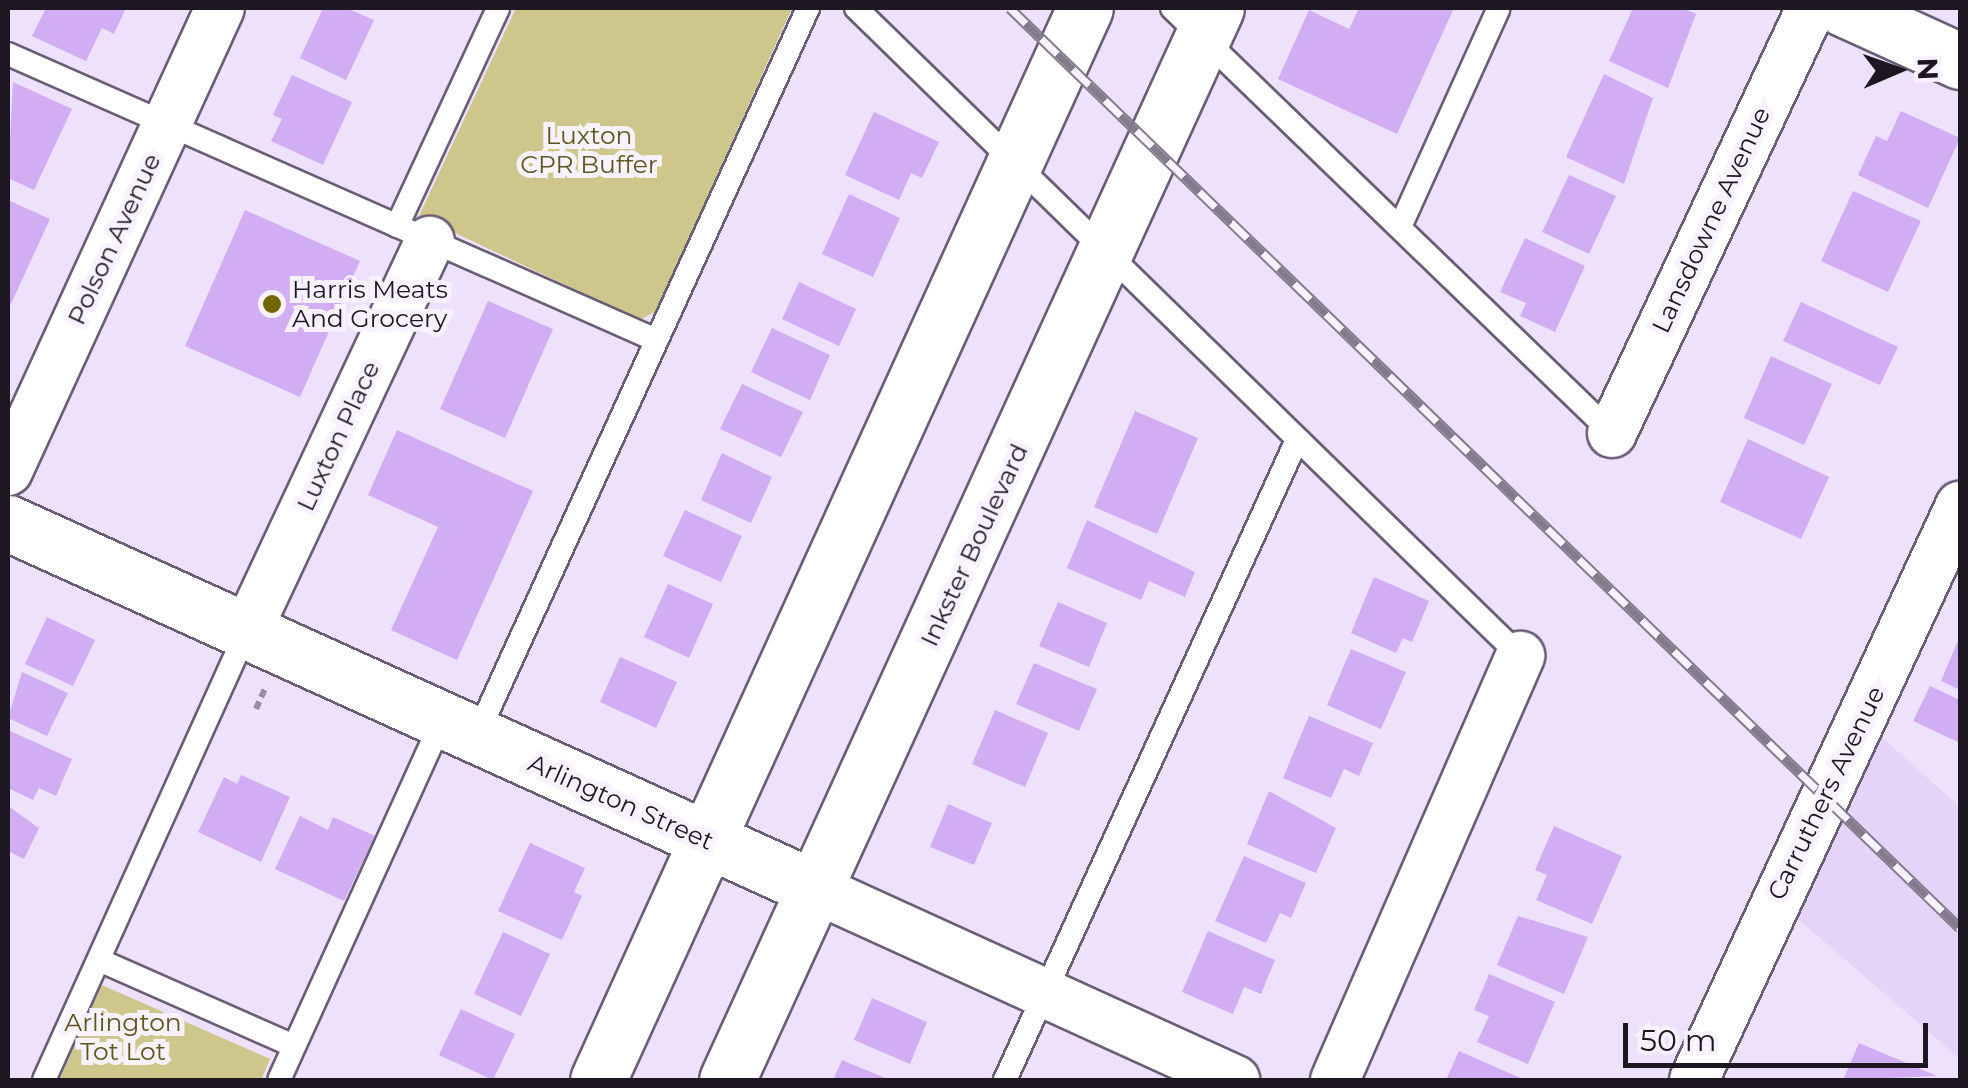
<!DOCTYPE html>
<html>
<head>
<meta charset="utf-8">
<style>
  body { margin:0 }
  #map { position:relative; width:1968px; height:1088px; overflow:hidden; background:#eee1fc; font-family:Montserrat,sans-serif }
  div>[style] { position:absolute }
  .built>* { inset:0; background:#e5d4f7 }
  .green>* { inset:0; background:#cec78b }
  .building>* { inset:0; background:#d1aef3 }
  .path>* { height:6px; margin-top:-3px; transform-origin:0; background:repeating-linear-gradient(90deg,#988ea3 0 8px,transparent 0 13px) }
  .roads { filter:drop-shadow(2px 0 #6a5e76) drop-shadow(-2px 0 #6a5e76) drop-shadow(0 2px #6a5e76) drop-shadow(0 -2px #6a5e76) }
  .lane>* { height:22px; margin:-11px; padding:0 11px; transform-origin:11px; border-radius:11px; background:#fff }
  .street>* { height:48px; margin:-24px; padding:0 24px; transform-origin:24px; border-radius:24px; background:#fff }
  .secondary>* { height:55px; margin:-27.5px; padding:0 27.5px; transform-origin:27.5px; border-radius:27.5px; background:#fff }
  .rail>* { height:11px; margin-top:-5.5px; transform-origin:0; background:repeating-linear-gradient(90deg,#f7f2fd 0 22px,#847b8d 0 44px); box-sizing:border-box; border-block:2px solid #847b8d }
  .dots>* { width:28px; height:28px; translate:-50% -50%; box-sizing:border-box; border:5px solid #f7f2fd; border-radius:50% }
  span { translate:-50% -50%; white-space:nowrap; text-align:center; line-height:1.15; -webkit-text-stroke:10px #f7f2fd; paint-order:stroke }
  .park-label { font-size:25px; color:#5e571c }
  .street-label { font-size:25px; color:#1c1721 }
  .poi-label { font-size:25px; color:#1c1721 }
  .left { translate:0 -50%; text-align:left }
  .frame { position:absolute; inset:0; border:10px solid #1c1721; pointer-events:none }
  .north { position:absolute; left:1848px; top:20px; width:100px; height:100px; -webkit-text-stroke:8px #f7f2fd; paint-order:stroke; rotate:88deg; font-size:28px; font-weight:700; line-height:40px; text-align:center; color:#1c1721 }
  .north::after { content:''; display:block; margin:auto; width:35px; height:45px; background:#1c1721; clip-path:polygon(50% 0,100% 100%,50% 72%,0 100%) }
  .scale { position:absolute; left:1623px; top:1023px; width:305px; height:45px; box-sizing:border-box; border:5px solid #1c1721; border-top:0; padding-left:12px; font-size:30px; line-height:35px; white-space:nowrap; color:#1c1721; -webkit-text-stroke:8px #f7f2fd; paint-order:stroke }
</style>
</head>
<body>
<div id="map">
  <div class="built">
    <div style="clip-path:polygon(1876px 732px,1960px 807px,1960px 1059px,1790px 912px)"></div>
  </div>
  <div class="green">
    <div style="clip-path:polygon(516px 8px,792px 8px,656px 311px,640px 320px,419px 216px)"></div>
    <div style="clip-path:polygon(102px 985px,270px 1059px,261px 1080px,59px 1080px)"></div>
  </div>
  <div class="building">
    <div style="clip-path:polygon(46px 8px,126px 8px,114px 34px,102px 28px,86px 61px,32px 36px)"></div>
    <div style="clip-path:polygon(323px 8px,346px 8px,374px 20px,346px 80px,300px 58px)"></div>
    <div style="clip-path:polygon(1359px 8px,1454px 8px,1397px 134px,1278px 79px,1309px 10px,1349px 29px)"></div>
    <div style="clip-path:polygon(1633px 8px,1682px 8px,1696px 14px,1668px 88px,1609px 61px)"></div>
    <div style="clip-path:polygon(1604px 74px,1653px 98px,1624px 184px,1566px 157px)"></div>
    <div style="clip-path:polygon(292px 75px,352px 102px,323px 165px,271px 141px,282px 119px,273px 115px)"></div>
    <div style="clip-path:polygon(13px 82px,72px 109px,34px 190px,8px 178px)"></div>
    <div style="clip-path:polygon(1901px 111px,1960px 138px,1928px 208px,1858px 175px,1876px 136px,1887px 141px)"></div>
    <div style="clip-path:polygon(874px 112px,939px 142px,922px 178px,911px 173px,899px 200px,845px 175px)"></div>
    <div style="clip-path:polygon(1569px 175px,1616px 196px,1589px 254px,1542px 232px)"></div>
    <div style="clip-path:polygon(1853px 191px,1921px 221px,1888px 292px,1821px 261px)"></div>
    <div style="clip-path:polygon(849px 194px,900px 218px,873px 277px,822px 254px)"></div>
    <div style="clip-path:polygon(8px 200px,50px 219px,10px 306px,8px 304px)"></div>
    <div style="clip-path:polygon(245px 210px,360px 261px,300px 397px,185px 346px)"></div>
    <div style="clip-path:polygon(1525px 238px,1585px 266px,1555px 332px,1520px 316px,1526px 303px,1500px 292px)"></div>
    <div style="clip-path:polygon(799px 282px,856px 309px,839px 346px,782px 319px)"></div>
    <div style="clip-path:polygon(488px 301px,553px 329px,505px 438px,440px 409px)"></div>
    <div style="clip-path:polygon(1801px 302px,1898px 347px,1880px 385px,1783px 341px)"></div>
    <div style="clip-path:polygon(772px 328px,830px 355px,810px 400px,751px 372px)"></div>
    <div style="clip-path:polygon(1771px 356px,1832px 384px,1804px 445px,1744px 418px)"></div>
    <div style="clip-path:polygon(742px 384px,803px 412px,781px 457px,720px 429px)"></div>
    <div style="clip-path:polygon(1135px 411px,1198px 438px,1157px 534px,1094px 507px)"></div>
    <div style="clip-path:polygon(397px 430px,533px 491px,457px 660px,391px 630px,438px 527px,368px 495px)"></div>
    <div style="clip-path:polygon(1748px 439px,1829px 477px,1801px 539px,1720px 502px)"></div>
    <div style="clip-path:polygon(722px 453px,772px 477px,751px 523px,701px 500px)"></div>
    <div style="clip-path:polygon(685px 510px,742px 536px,721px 582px,663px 556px)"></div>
    <div style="clip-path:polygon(1087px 520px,1195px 572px,1185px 597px,1149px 581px,1141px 600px,1067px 568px)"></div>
    <div style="clip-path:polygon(1374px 577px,1429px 601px,1412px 642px,1403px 638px,1396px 653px,1351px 633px)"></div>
    <div style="clip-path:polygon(668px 584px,713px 604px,689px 658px,644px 637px)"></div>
    <div style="clip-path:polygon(1058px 602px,1107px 623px,1089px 667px,1039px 646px)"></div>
    <div style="clip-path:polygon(47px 617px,95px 640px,73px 686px,25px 664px)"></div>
    <div style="clip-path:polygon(1960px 636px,1960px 690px,1941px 681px)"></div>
    <div style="clip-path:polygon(1351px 649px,1406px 672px,1381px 729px,1327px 705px)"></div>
    <div style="clip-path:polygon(620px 657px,677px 682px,656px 728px,600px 702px)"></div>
    <div style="clip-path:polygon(1034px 663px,1097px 689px,1079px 731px,1016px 704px)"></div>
    <div style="clip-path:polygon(22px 672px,68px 693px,47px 736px,8px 718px)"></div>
    <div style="clip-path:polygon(1930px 686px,1960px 700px,1960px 743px,1913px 721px)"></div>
    <div style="clip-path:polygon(995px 710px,1048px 733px,1025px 787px,972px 764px)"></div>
    <div style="clip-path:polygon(1309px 716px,1373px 743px,1359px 776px,1344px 769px,1331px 798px,1283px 778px)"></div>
    <div style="clip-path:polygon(8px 730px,72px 759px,56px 796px,39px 788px,33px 800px,8px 788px)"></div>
    <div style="clip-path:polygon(241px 775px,290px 797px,261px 862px,198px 832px,224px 777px,237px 784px)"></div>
    <div style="clip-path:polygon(1269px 791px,1336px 828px,1316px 873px,1247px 844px)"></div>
    <div style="clip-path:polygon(948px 804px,992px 823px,974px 865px,930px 847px)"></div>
    <div style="clip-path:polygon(8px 806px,39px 828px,24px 859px,8px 851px)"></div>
    <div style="clip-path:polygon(300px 816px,328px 830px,333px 817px,375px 836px,344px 901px,275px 869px)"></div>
    <div style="clip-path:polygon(1554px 826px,1622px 856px,1592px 924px,1536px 900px,1547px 875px,1535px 870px)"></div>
    <div style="clip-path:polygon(530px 843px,585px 868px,574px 892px,582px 896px,562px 940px,498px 911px)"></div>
    <div style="clip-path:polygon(1244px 856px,1306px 883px,1291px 918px,1280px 913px,1266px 943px,1215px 921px)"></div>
    <div style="clip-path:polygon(1518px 916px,1588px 937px,1564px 994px,1497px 965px)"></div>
    <div style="clip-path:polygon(1208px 931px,1275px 960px,1261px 994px,1244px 987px,1233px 1014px,1182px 992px)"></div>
    <div style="clip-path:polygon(503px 932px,550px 954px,521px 1016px,474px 994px)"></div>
    <div style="clip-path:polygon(1489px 974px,1555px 1002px,1528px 1064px,1477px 1042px,1489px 1016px,1474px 1010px)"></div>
    <div style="clip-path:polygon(872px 998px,927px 1022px,910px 1064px,854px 1040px)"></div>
    <div style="clip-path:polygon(461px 1009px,515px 1034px,493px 1080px,439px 1055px)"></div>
    <div style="clip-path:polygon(1859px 1043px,1937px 1076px,1843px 1080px)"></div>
    <div style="clip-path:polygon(1459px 1051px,1525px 1080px,1446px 1080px)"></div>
    <div style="clip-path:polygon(842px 1060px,890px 1080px,833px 1080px)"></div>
  </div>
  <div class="path">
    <div style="left:256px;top:709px;width:22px;rotate:-66deg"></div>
  </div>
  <div class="roads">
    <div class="lane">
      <div style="left:856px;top:8px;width:928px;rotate:44.3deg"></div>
      <div style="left:1172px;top:8px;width:612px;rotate:44.01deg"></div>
      <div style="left:8px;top:54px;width:708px;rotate:23.81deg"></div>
      <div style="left:397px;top:226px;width:240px;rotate:-65.1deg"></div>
      <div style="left:1400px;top:227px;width:240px;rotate:-65.7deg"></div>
      <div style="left:476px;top:737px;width:801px;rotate:-65.51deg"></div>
      <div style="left:99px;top:960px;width:213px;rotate:23.8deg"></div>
      <div style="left:44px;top:1080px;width:493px;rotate:-65.7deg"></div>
      <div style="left:279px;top:1080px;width:394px;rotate:-65.6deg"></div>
      <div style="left:1005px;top:1080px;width:701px;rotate:-65.48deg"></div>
    </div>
    <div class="street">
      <div style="left:1612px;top:433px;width:469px;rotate:-64.9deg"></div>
      <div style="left:8px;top:471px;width:509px;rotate:-65.4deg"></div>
      <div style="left:247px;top:631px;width:431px;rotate:-64.9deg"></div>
      <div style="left:814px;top:888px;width:463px;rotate:24.5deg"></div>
      <div style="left:1335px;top:1080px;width:463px;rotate:-66.4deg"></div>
      <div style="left:1694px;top:1080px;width:633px;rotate:-65.14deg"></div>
    </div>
    <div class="secondary">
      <div style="left:1843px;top:8px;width:128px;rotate:24.4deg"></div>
      <div style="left:8px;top:523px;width:885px;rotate:24.36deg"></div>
      <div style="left:598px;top:1080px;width:1177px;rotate:-65.57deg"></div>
      <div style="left:727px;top:1080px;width:1178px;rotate:-65.48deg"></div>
    </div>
  </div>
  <div class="rail">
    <div style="left:1010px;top:8px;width:1322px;rotate:44.08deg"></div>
  </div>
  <div class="dots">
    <div style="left:272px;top:304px;background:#726800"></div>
  </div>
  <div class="park-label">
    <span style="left:589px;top:150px">Luxton<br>CPR Buffer</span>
    <span style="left:123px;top:1037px">Arlington<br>Tot Lot</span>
  </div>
  <div class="street-label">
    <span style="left:1711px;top:220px;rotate:-65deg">Lansdowne Avenue</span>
    <span style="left:114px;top:239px;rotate:-65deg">Polson Avenue</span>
    <span style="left:338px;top:436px;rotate:-65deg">Luxton Place</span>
    <span style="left:974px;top:545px;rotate:-65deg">Inkster Boulevard</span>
    <span style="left:1826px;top:793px;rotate:-64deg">Carruthers Avenue</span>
    <span style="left:621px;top:802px;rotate:24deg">Arlington Street</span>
  </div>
  <div class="poi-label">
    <span class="left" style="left:292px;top:304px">Harris Meats<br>And Grocery</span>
  </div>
  <div class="frame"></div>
  <div class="north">N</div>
  <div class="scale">50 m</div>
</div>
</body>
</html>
